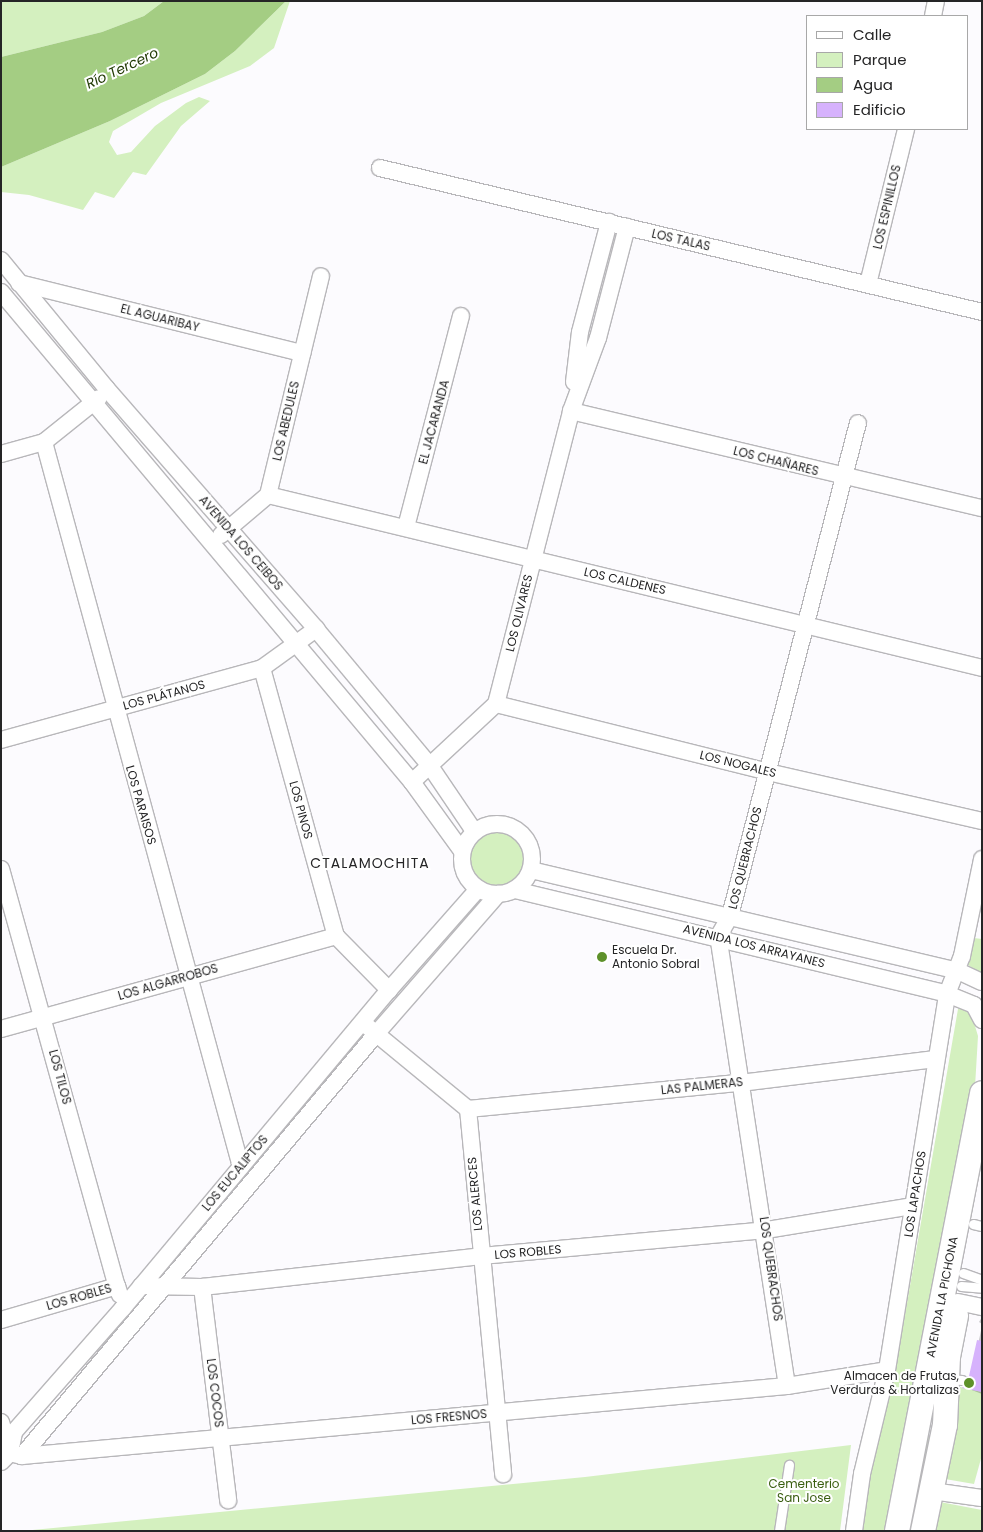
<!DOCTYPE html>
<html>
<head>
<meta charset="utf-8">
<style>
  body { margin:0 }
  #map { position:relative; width:983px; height:1532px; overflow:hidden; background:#fcfbfe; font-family:Poppins,sans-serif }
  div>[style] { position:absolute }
  .green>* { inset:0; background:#d4f0bf }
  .round { border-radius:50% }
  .water>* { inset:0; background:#a4cd83 }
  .shadow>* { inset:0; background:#0003 }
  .building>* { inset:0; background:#d6b2fc }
  .roads { filter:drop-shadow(1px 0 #b8b7ba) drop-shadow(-1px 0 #b8b7ba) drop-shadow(0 1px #b8b7ba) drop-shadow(0 -1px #b8b7ba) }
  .lane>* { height:9px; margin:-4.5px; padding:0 4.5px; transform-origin:4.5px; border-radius:4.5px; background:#fff }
  .street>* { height:16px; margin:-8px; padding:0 8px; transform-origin:8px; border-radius:8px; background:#fff }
  .street>.ring { margin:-8px; padding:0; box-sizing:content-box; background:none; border:16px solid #fff; border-radius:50% }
  .secondary>* { height:24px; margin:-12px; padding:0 12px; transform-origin:12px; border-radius:12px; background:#fff }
  .dots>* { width:14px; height:14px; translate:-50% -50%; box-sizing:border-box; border:2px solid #fff; border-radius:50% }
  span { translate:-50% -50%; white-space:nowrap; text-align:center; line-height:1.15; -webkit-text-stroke:4px #fff; paint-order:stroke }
  .street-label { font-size:12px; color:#252526 }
  .poi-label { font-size:12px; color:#252526 }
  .left { translate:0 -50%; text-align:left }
  .right { translate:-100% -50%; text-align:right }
  .park-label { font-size:12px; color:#3a5e11 }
  .water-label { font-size:14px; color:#223b05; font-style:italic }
  .neighbourhood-label { font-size:14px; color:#252526; letter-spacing:1px }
  .frame { position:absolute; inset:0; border:2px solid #252526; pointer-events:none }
  .legend { position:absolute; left:806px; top:15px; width:162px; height:115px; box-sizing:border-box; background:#fff; border:1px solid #a8a8a8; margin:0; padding:6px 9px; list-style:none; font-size:15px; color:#252526 }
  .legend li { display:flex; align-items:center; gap:10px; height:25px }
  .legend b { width:25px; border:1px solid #a8a8a8 }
</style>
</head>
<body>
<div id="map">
  <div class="green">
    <div style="clip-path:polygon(1px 1px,164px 1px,144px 16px,102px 32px,1px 57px)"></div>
    <div style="clip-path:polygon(286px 1px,290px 1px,274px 48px,250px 66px,161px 103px,113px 131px,109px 142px,117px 155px,131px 152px,155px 126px,186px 103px,199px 97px,210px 101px,181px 126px,146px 175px,133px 172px,114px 198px,95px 192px,83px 210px,29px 195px,1px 192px,1px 167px,110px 121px,205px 74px,235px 51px)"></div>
    <div class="round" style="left:462px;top:824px;width:70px;height:70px"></div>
    <div style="clip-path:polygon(974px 938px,982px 939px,982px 974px,968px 965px)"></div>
    <div style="clip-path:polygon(961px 1007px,972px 1016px,978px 1036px,975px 1087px,890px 1531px,861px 1531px,878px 1430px,898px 1355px,958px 1009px)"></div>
    <div style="clip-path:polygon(956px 1386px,982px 1392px,982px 1455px,974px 1484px,945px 1479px)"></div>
    <div style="clip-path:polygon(927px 1435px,932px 1437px,915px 1526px,912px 1526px)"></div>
    <div style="clip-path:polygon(851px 1445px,840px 1531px,22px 1531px,585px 1477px)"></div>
    <div style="clip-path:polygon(940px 1502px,982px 1510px,982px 1531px,934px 1531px)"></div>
  </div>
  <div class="water">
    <div style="clip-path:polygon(164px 1px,286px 1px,235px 51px,205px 74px,110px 121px,1px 167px,1px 57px,102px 32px,144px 16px)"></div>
  </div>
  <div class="shadow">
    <div style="clip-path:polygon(982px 1317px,982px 1324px,979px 1322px)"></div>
    <div style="clip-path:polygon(982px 1326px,982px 1394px,964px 1387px,970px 1381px)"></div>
  </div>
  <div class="building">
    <div style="clip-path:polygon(977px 1340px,982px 1341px,982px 1392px,962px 1388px,968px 1381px,966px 1376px,969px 1376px)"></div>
  </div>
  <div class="roads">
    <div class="lane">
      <div style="left:973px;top:1224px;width:9px;rotate:13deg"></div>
      <div style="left:963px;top:1273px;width:20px;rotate:20deg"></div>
      <div style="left:961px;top:1286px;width:21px;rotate:5deg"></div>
      <div style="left:947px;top:1379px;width:15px;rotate:4deg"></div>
      <div style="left:779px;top:1531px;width:67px;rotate:-81.4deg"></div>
    </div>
    <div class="street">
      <div style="left:933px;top:16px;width:15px;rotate:-79deg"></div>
      <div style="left:380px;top:168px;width:619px;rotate:13.45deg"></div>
      <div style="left:1px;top:260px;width:167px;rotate:50.6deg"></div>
      <div style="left:107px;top:389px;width:318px;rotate:48.9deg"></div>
      <div style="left:316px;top:629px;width:178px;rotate:50.2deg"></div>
      <div style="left:430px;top:766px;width:78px;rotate:55.9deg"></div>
      <div style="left:19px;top:283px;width:292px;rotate:13.9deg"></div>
      <div style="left:868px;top:284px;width:160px;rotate:-76.2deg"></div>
      <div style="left:1px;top:292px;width:640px;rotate:50.01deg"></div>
      <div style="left:412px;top:782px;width:85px;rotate:54.1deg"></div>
      <div style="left:574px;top:382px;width:50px;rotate:-83.2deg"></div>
      <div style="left:580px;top:332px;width:114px;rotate:-75.2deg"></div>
      <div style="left:571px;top:411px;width:422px;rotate:13.3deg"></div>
      <div style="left:44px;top:442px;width:751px;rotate:74.8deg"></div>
      <div style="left:1px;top:454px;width:45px;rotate:-15.6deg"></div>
      <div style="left:44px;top:442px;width:70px;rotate:-38.7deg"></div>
      <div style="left:268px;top:495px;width:735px;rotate:13.62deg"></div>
      <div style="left:406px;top:527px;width:218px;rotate:-75.4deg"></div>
      <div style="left:221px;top:535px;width:62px;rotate:-40.4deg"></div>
      <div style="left:268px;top:495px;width:225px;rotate:-76.4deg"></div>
      <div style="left:262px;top:668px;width:278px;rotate:74.6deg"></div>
      <div style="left:336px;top:936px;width:76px;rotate:45.5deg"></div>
      <div style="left:496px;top:704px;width:280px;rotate:14deg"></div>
      <div style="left:768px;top:772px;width:220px;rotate:12.9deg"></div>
      <div style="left:1px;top:740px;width:271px;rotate:-15.4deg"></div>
      <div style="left:262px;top:668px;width:67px;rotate:-35.8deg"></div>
      <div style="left:412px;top:782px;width:115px;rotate:-42.9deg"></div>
      <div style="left:496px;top:704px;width:302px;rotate:-75.6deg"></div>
      <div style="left:571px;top:411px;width:78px;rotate:-69.7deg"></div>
      <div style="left:598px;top:338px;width:115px;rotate:-75.4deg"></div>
      <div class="ring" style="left:462px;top:824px;width:54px;height:54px"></div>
      <div style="left:1px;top:869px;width:433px;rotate:74.5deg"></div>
      <div style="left:531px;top:870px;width:439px;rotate:13.3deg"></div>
      <div style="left:958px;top:971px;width:26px;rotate:25deg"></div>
      <div style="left:515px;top:890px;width:444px;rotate:13.5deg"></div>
      <div style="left:947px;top:994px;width:29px;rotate:22deg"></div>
      <div style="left:974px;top:1005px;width:17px;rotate:62deg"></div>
      <div style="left:368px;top:1027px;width:129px;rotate:39.4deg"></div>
      <div style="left:468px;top:1109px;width:367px;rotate:84.5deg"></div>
      <div style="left:1px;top:1029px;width:348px;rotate:-15.5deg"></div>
      <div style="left:468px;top:1109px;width:273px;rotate:-5.5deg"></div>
      <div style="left:740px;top:1083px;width:197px;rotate:-7deg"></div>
      <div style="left:141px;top:1286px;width:61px;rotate:0.9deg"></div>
      <div style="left:202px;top:1287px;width:281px;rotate:-6.3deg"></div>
      <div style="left:481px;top:1256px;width:286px;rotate:-5.2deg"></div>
      <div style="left:766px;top:1230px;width:149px;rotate:-9.3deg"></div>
      <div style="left:202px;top:1287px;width:215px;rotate:83deg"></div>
      <div style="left:958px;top:1302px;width:25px;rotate:12deg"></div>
      <div style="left:1px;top:1320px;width:121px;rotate:-16.3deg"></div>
      <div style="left:117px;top:1286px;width:9px;rotate:72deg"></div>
      <div style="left:787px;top:1386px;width:454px;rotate:-98.7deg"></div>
      <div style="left:718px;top:937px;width:24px;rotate:-60deg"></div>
      <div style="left:730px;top:916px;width:509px;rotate:-75.45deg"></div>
      <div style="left:1px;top:1422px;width:27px;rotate:73deg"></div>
      <div style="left:10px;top:1453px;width:12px;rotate:14deg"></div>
      <div style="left:22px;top:1456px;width:768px;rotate:-5.23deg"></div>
      <div style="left:787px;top:1386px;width:101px;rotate:-9.1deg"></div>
      <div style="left:22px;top:1456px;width:551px;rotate:-50.01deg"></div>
      <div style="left:376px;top:1034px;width:186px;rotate:-48.9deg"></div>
      <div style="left:1px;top:1462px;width:13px;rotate:-45deg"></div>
      <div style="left:10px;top:1453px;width:21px;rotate:-79deg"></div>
      <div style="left:14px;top:1432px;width:165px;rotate:-48.7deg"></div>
      <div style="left:123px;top:1308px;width:415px;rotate:-50.1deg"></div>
      <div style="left:389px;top:990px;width:135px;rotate:-48.6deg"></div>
      <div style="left:932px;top:1491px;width:50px;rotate:8deg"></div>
      <div style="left:854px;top:1531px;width:58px;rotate:-82deg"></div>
      <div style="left:862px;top:1474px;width:107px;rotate:-76.5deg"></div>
      <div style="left:887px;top:1370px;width:381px;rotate:-80.9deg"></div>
      <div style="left:947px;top:994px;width:41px;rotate:-68.5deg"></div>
      <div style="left:962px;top:956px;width:99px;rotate:-78.3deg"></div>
    </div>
    <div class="secondary">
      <div style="left:897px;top:1531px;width:446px;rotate:-79deg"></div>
      <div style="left:923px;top:1531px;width:108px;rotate:-78.3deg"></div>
      <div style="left:945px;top:1425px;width:68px;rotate:-87.5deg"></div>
      <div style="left:948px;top:1357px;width:42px;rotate:-79deg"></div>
    </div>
  </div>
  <div class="dots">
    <div style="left:602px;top:957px;background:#5e912a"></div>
    <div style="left:969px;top:1383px;background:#5e912a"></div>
  </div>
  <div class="street-label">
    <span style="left:887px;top:207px;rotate:-77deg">LOS ESPINILLOS</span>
    <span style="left:681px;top:240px;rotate:13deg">LOS TALAS</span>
    <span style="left:160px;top:318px;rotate:14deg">EL AGUARIBAY</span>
    <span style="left:286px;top:421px;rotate:-77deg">LOS ABEDULES</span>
    <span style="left:434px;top:422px;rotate:-75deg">EL JACARANDA</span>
    <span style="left:776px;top:461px;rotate:14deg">LOS CHAÑARES</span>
    <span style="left:241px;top:543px;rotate:49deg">AVENIDA LOS CEIBOS</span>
    <span style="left:625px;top:581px;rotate:13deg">LOS CALDENES</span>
    <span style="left:519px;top:613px;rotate:-76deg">LOS OLIVARES</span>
    <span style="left:164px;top:695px;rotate:-15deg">LOS PLÁTANOS</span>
    <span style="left:738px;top:764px;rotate:14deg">LOS NOGALES</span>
    <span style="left:141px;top:805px;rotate:74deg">LOS PARAISOS</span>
    <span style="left:301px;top:810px;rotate:75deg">LOS PINOS</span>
    <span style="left:745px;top:858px;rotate:-76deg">LOS QUEBRACHOS</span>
    <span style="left:754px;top:946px;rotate:14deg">AVENIDA LOS ARRAYANES</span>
    <span style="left:168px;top:982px;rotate:-16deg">LOS ALGARROBOS</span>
    <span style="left:60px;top:1077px;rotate:75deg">LOS TILOS</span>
    <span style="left:702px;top:1086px;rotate:-6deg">LAS PALMERAS</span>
    <span style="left:235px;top:1173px;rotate:-50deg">LOS EUCALIPTOS</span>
    <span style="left:475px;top:1194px;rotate:-95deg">LOS ALERCES</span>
    <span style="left:915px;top:1194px;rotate:-81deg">LOS LAPACHOS</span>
    <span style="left:528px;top:1252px;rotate:-5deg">LOS ROBLES</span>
    <span style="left:771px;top:1269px;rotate:82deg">LOS QUEBRACHOS</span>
    <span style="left:79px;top:1297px;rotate:-16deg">LOS ROBLES</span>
    <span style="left:942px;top:1297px;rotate:-79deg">AVENIDA LA PICHONA</span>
    <span style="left:215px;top:1393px;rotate:83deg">LOS COCOS</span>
    <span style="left:449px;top:1417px;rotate:-5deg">LOS FRESNOS</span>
  </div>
  <div class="poi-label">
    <span class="left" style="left:612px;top:957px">Escuela Dr.<br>Antonio Sobral</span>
    <span class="right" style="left:959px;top:1383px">Almacen de Frutas,<br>Verduras &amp; Hortalizas</span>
  </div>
  <div class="park-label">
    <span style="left:804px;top:1491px">Cementerio<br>San Jose</span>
  </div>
  <div class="water-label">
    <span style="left:122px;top:68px;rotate:-25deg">Río Tercero</span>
  </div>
  <div class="neighbourhood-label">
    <span style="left:370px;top:863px">CTALAMOCHITA</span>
  </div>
  <div class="frame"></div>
  <ul class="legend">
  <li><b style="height:6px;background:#fff"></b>Calle</li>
  <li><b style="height:14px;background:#d4f0bf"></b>Parque</li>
  <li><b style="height:14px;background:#a4cd83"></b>Agua</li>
  <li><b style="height:14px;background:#d6b2fc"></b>Edificio</li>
  </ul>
</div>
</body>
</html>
